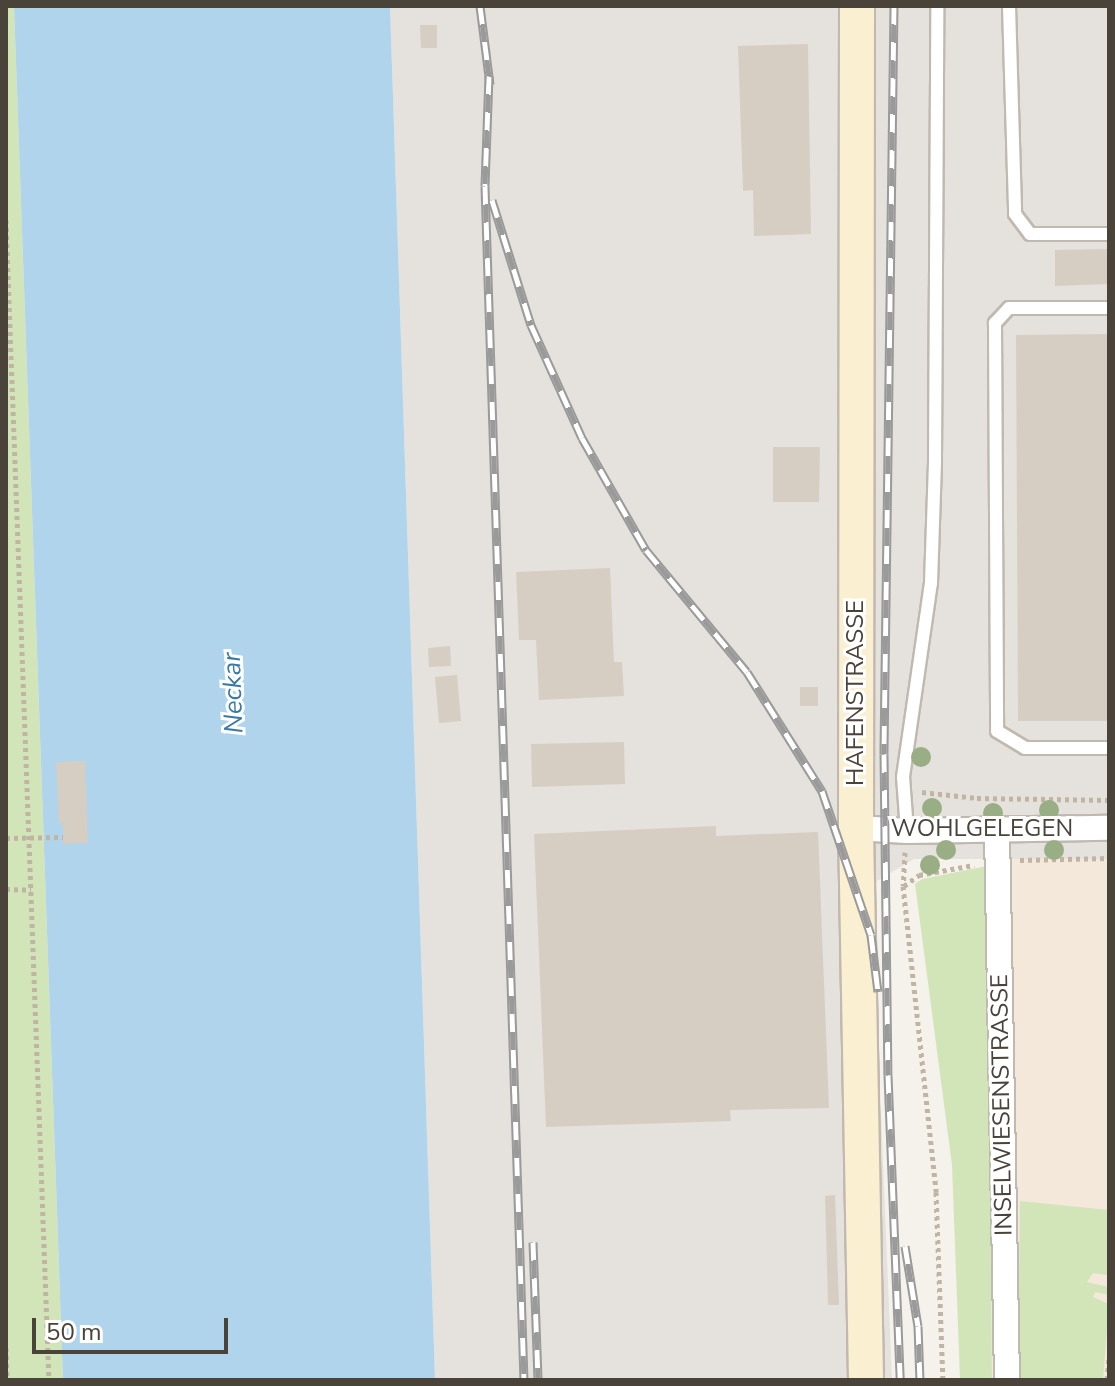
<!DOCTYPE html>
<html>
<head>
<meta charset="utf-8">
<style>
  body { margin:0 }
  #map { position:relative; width:1115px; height:1386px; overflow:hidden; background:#f5f2ec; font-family:"Nunito Sans",sans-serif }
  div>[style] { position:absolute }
  .commercial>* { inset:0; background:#f4e8da }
  .industrial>* { inset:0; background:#e5e1dd }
  .green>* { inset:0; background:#d2e5b9 }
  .water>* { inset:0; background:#afd4eb }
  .building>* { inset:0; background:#d6cec2 }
  .path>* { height:5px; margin-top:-2.5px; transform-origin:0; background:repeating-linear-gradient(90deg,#c0b5a2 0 4px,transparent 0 8px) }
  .roads { filter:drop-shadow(2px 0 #c0b9af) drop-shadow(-2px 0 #c0b9af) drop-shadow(0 2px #c0b9af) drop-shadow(0 -2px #c0b9af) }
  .lane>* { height:12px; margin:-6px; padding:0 6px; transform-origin:6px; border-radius:6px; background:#fff }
  .street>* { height:24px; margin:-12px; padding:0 12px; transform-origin:12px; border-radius:12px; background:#fff }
  .secondary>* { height:34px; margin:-17px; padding:0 17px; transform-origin:17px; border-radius:17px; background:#faefd1 }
  .rail>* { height:9px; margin-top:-4.5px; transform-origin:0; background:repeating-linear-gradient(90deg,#fff 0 18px,#9a9a9a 0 36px); box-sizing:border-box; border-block:2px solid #9a9a9a }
  .path-bridge>* { height:5px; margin-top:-2.5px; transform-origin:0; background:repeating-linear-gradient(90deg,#c0b5a2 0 4px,transparent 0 8px) }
  .trees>* { width:20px; height:20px; margin:-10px; border-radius:50%; background:#99ae85 }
  span { translate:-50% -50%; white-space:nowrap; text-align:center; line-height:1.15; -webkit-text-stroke:6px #fff; paint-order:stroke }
  .street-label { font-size:24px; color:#49433a }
  .water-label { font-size:26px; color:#397aa5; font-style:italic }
  .frame { position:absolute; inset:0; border:8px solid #49433a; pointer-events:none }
  .scale { position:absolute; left:32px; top:1318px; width:196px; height:36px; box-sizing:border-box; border:4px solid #49433a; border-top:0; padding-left:10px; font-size:24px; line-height:28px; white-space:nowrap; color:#49433a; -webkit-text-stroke:6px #fff; paint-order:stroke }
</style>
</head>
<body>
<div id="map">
  <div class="commercial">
    <div style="clip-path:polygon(1011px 859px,1109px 859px,1109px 1380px,992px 1380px,987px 866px)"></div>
  </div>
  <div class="industrial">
    <div style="clip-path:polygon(390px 6px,1109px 6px,1109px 859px,914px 859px,877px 881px,873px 919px,892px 1380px,435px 1380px)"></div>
  </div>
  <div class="green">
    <div style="clip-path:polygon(6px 6px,14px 6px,63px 1380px,6px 1380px)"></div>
    <div style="clip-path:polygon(987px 866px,992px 1380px,960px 1380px,952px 1165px,915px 884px,922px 879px)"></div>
    <div style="clip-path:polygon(1020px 1201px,1109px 1210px,1107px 1275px,1093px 1273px,1087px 1282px,1109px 1287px,1109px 1295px,1095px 1292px,1093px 1297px,1109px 1304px,1103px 1380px,1018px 1380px)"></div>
  </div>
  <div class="water">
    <div style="clip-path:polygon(14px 6px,390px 6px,435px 1380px,63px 1380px)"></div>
  </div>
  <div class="building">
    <div style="clip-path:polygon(420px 25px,437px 25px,437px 48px,421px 48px)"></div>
    <div style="clip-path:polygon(808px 44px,811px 234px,754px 236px,753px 190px,743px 191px,738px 46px)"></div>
    <div style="clip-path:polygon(1109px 249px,1109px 284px,1055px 286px,1055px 250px)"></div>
    <div style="clip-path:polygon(1109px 334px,1109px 721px,1018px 721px,1016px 335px)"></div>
    <div style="clip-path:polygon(773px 447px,820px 447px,819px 502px,773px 502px)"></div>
    <div style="clip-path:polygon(610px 568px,614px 662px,622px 662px,624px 696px,539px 700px,536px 640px,519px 640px,516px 572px)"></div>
    <div style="clip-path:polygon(450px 646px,451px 666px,429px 667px,428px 648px)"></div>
    <div style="clip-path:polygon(457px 675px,461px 721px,439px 723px,435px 677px)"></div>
    <div style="clip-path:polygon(800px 687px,818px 687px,818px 706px,800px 706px)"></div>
    <div style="clip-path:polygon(624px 742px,625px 784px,532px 787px,531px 744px)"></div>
    <div style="clip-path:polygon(85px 761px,88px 843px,63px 844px,63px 823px,59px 823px,56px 762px)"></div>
    <div style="clip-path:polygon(716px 826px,716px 836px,818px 832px,829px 1108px,730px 1110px,731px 1121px,546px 1127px,534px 834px)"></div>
    <div style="clip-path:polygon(835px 1195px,839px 1305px,828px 1305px,825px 1196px)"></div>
  </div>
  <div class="path">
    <div style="left:6px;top:220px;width:1161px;rotate:87.88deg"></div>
    <div style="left:922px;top:792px;width:55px;rotate:6.2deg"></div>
    <div style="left:977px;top:798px;width:132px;rotate:0.9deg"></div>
    <div style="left:905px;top:852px;width:34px;rotate:93deg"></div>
    <div style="left:903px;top:886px;width:308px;rotate:83.8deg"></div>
    <div style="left:936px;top:1192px;width:188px;rotate:87.9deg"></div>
    <div style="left:1020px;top:860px;width:89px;rotate:-1.3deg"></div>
    <div style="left:904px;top:886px;width:19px;rotate:-36deg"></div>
    <div style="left:919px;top:875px;width:56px;rotate:-10.3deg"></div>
    <div style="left:6px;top:889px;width:25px;rotate:2deg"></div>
    <div style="left:6px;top:1348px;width:32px;rotate:88deg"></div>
    <div style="left:1107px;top:1380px;width:21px;rotate:-85deg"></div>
  </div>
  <div class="roads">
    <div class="lane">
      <div style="left:1009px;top:6px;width:208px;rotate:88.3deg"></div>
      <div style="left:1015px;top:214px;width:25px;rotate:53deg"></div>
      <div style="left:1030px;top:234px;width:79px"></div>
      <div style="left:1109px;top:308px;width:100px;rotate:180deg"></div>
      <div style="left:1009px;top:308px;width:21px;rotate:133deg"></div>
      <div style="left:995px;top:323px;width:408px;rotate:89.7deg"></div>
      <div style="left:997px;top:731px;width:33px;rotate:31deg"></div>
      <div style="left:1025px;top:748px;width:84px"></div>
      <div style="left:907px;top:831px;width:54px;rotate:-94.2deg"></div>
      <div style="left:903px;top:777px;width:196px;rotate:-81.8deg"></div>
      <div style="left:931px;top:583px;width:123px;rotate:-88.1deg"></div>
      <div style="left:935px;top:460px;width:454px;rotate:-89.7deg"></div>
    </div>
    <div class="street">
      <div style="left:856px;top:828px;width:51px;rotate:3.4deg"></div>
      <div style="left:907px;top:831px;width:202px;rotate:-0.9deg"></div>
      <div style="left:997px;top:830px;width:550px;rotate:88.96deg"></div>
    </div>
    <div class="secondary">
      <div style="left:857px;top:6px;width:822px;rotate:90.07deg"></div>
      <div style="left:856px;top:828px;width:552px;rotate:88.96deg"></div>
    </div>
  </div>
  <div class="rail">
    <div style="left:480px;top:6px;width:79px;rotate:82.7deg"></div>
    <div style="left:894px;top:6px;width:748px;rotate:90.77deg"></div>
    <div style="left:884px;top:754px;width:321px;rotate:89.3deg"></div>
    <div style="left:888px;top:1075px;width:305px;rotate:87.7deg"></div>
    <div style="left:489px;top:76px;width:110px;rotate:92.1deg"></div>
    <div style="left:485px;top:186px;width:1195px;rotate:88.13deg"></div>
    <div style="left:492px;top:200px;width:131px;rotate:72.7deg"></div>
    <div style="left:531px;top:325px;width:124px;rotate:65.7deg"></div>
    <div style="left:582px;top:438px;width:129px;rotate:60.3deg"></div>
    <div style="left:646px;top:550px;width:158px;rotate:50.4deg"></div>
    <div style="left:747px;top:672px;width:141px;rotate:57.8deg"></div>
    <div style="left:822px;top:791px;width:152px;rotate:71.2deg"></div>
    <div style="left:871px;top:935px;width:57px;rotate:83deg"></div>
    <div style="left:533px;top:1242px;width:138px;rotate:87.9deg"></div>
    <div style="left:905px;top:1246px;width:81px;rotate:80.8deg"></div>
    <div style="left:918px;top:1326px;width:54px;rotate:87.9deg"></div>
  </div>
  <div class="path-bridge">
    <div style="left:6px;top:838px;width:57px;rotate:-1deg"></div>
  </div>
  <div class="trees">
    <div style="left:921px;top:757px"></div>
    <div style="left:932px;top:808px"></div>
    <div style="left:1049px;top:810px"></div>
    <div style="left:993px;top:813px"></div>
    <div style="left:946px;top:850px"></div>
    <div style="left:1054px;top:850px"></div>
    <div style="left:930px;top:865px"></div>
  </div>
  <div class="street-label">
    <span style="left:856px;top:693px;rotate:-90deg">HAFENSTRASSE</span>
    <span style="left:982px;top:829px">WOHLGELEGEN</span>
    <span style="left:1002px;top:1105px;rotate:-91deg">INSELWIESENSTRASSE</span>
  </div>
  <div class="water-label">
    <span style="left:233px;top:693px;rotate:-92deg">Neckar</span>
  </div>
  <div class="frame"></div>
  <div class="scale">50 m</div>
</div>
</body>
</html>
